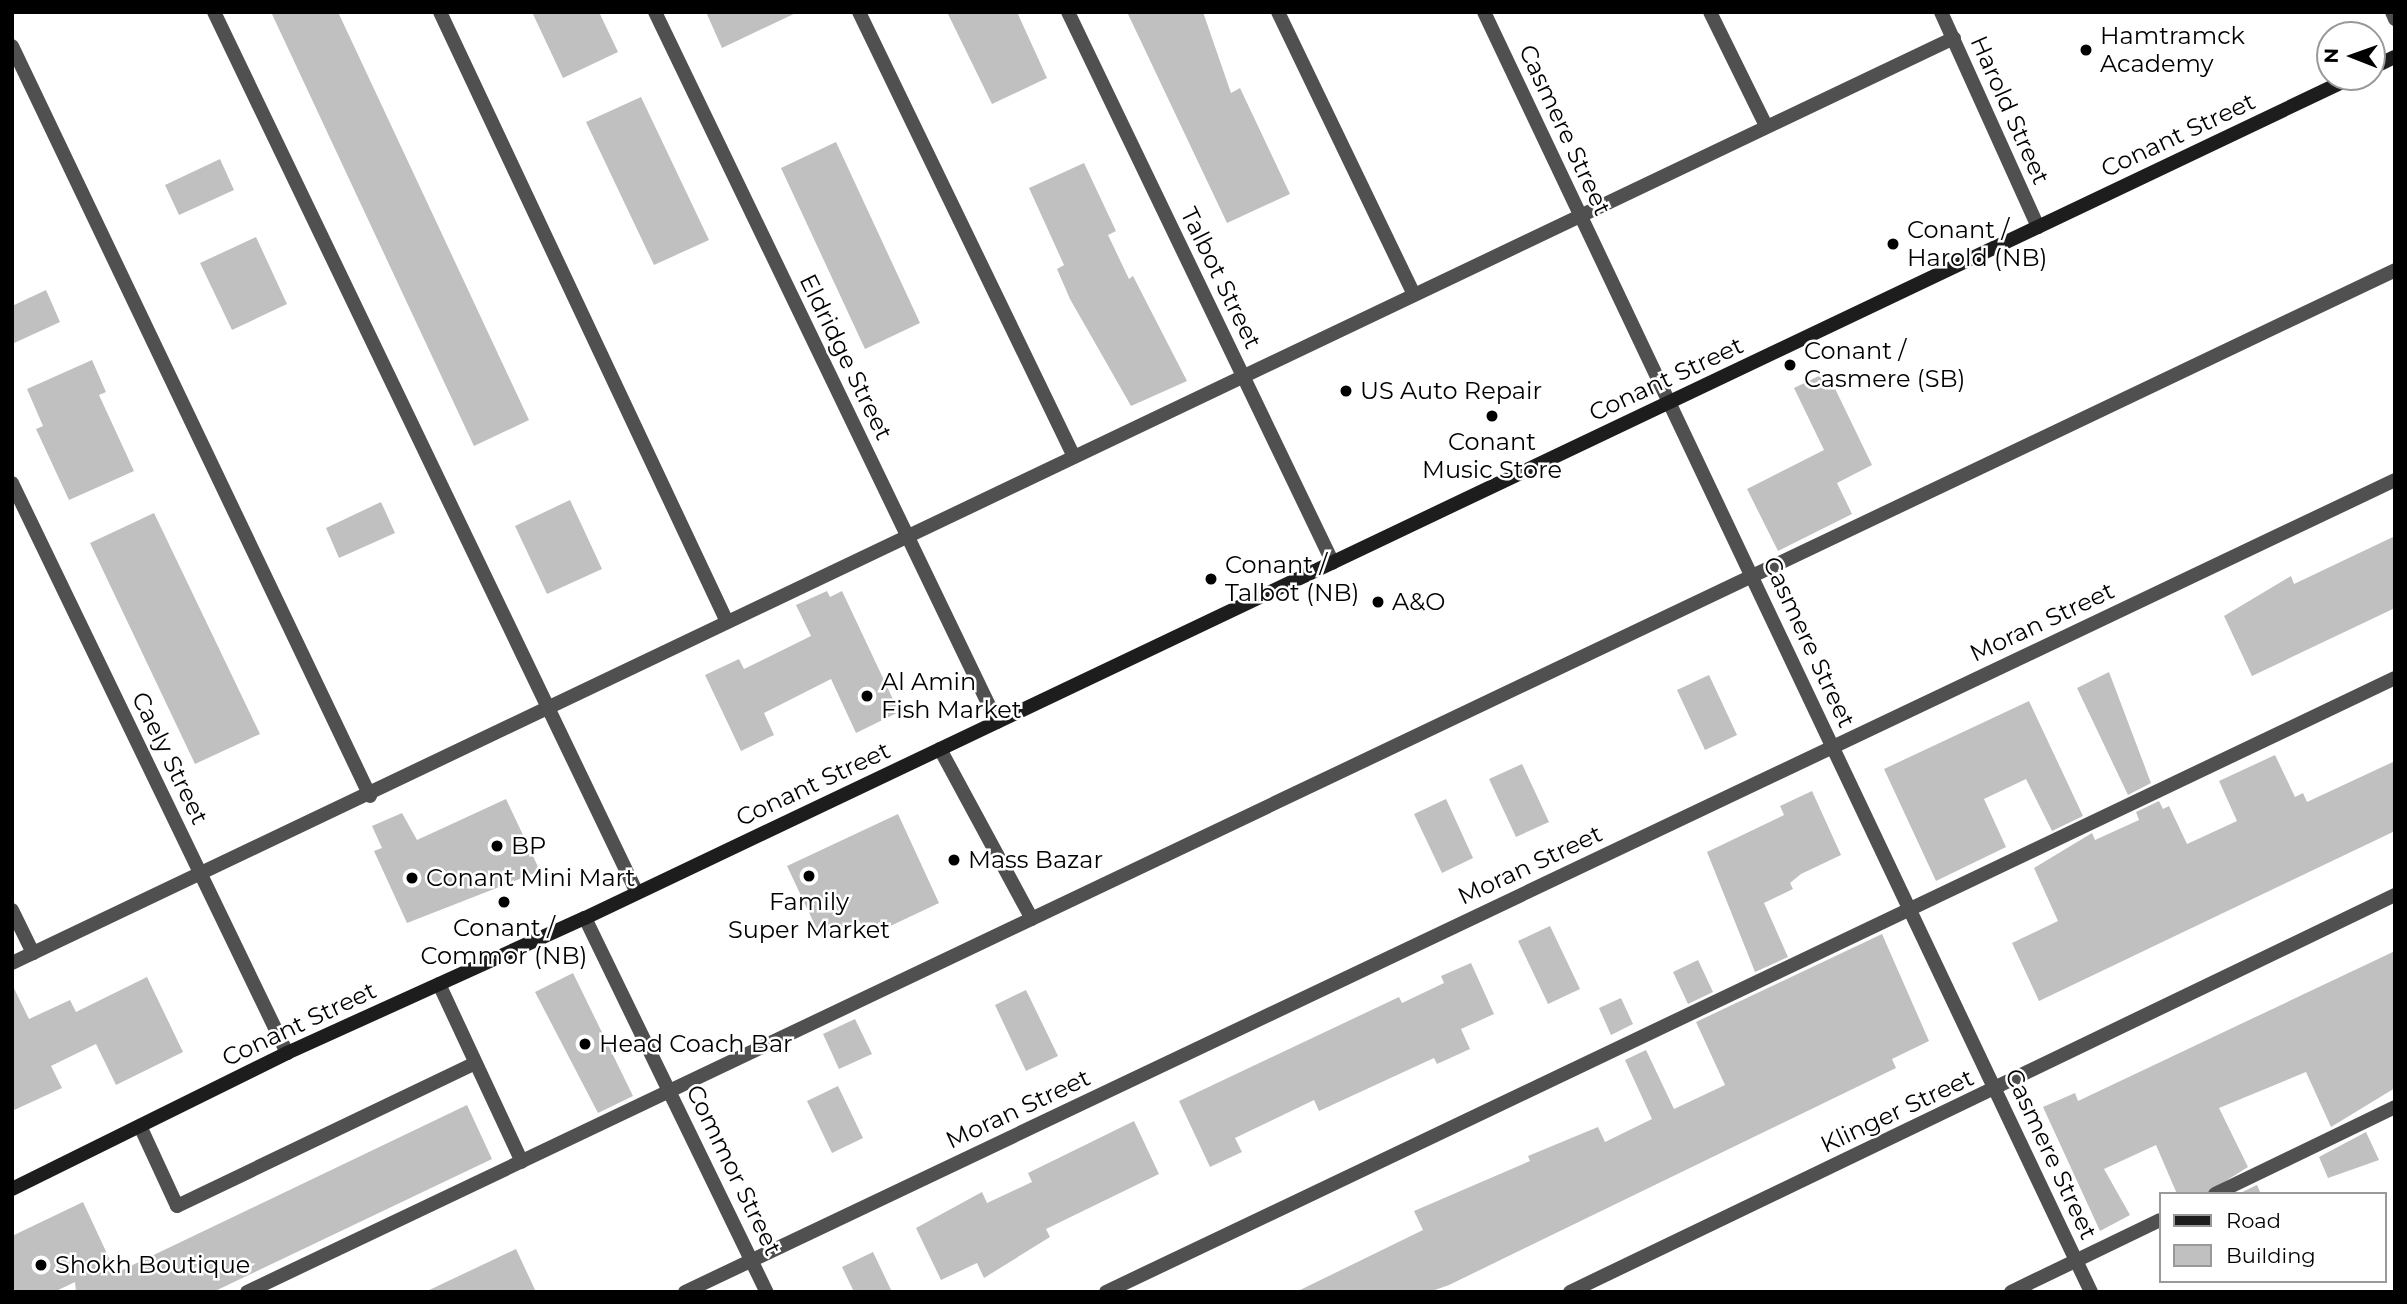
<!DOCTYPE html>
<html>
<head>
<meta charset="utf-8">
<style>
  body { margin:0 }
  #map { position:relative; width:2407px; height:1304px; overflow:hidden; background:#fff; font-family:Montserrat,sans-serif }
  div>[style] { position:absolute }
  .building>* { inset:0; background:#c0c0c0 }
  .service>* { height:14px; margin:-7px; padding:0 7px; transform-origin:7px; border-radius:7px; background:#505050 }
  .minor>* { height:14px; margin:-7px; padding:0 7px; transform-origin:7px; border-radius:7px; background:#505050 }
  .secondary>* { height:14px; margin:-7px; padding:0 7px; transform-origin:7px; border-radius:7px; background:#1d1d1d }
  .dots>* { width:19px; height:19px; translate:-50% -50%; box-sizing:border-box; border:4px solid #fff; border-radius:50% }
  span { translate:-50% -50%; white-space:nowrap; text-align:center; line-height:1.15; -webkit-text-stroke:5px #fff; paint-order:stroke }
  .poi-label { font-size:24px; color:#000 }
  .left { translate:0 -50%; text-align:left }
  .street-label { font-size:24px; color:#000 }
  .frame { position:absolute; inset:0; border:14px solid #000; pointer-events:none }
  .legend { position:absolute; left:2159px; top:1192px; width:228px; height:91px; box-sizing:border-box; background:#fff; border:2px solid #999; margin:0; padding:9px 12px; list-style:none; font-size:21px; color:#000 }
  .legend li { display:flex; align-items:center; gap:14px; height:35px }
  .legend b { width:35px; border:2px solid #999 }
  .north { position:absolute; left:2316px; top:21px; width:70px; height:70px; box-sizing:border-box; background:#fff; border:2px solid #999; border-radius:50%; rotate:271deg; font-size:19px; font-weight:700; line-height:28px; text-align:center; color:#000 }
  .north::after { content:''; display:block; margin:auto; width:24px; height:32px; background:#000; clip-path:polygon(50% 0,100% 100%,50% 72%,0 100%) }
</style>
</head>
<body>
<div id="map">
  <div class="building">
    <div style="clip-path:polygon(271px 12px,338px 12px,529px 420px,474px 446px)"></div>
    <div style="clip-path:polygon(532px 12px,599px 12px,618px 52px,563px 78px)"></div>
    <div style="clip-path:polygon(706px 12px,798px 12px,722px 48px)"></div>
    <div style="clip-path:polygon(947px 12px,1017px 12px,1047px 78px,992px 104px)"></div>
    <div style="clip-path:polygon(1127px 12px,1203px 12px,1231px 93px,1240px 88px,1290px 194px,1227px 223px)"></div>
    <div style="clip-path:polygon(641px 97px,709px 240px,654px 265px,586px 122px)"></div>
    <div style="clip-path:polygon(836px 142px,920px 323px,865px 349px,781px 168px)"></div>
    <div style="clip-path:polygon(220px 159px,234px 190px,179px 215px,165px 185px)"></div>
    <div style="clip-path:polygon(1084px 163px,1116px 231px,1108px 235px,1129px 279px,1133px 276px,1187px 381px,1131px 406px,1070px 299px,1057px 269px,1064px 265px,1029px 188px)"></div>
    <div style="clip-path:polygon(256px 237px,287px 304px,232px 330px,200px 263px)"></div>
    <div style="clip-path:polygon(46px 290px,60px 322px,12px 344px,12px 306px)"></div>
    <div style="clip-path:polygon(92px 360px,106px 392px,99px 395px,134px 471px,69px 500px,36px 429px,43px 426px,27px 389px)"></div>
    <div style="clip-path:polygon(1827px 372px,1872px 465px,1837px 483px,1852px 514px,1778px 551px,1747px 489px,1824px 450px,1794px 388px)"></div>
    <div style="clip-path:polygon(570px 500px,602px 569px,547px 594px,515px 526px)"></div>
    <div style="clip-path:polygon(381px 502px,395px 533px,339px 558px,326px 528px)"></div>
    <div style="clip-path:polygon(154px 513px,260px 734px,195px 764px,90px 543px)"></div>
    <div style="clip-path:polygon(2395px 536px,2395px 608px,2252px 676px,2224px 616px,2291px 576px,2294px 584px)"></div>
    <div style="clip-path:polygon(827px 591px,830px 597px,842px 591px,899px 712px,856px 733px,831px 679px,764px 713px,774px 735px,741px 751px,705px 675px,739px 659px,744px 669px,811px 636px,796px 605px)"></div>
    <div style="clip-path:polygon(2109px 672px,2151px 783px,2128px 795px,2077px 688px)"></div>
    <div style="clip-path:polygon(1709px 675px,1737px 735px,1705px 750px,1677px 690px)"></div>
    <div style="clip-path:polygon(2029px 701px,2083px 816px,2052px 831px,2026px 779px,1984px 799px,2006px 847px,1936px 881px,1884px 769px)"></div>
    <div style="clip-path:polygon(2275px 755px,2295px 797px,2303px 793px,2307px 802px,2395px 761px,2395px 831px,2039px 1001px,2012px 943px,2058px 921px,2034px 868px,2092px 833px,2095px 840px,2139px 820px,2136px 812px,2159px 801px,2163px 809px,2169px 806px,2187px 844px,2237px 821px,2219px 781px)"></div>
    <div style="clip-path:polygon(1522px 764px,1549px 822px,1516px 837px,1489px 779px)"></div>
    <div style="clip-path:polygon(1812px 791px,1841px 855px,1801px 874px,1790px 883px,1793px 889px,1764px 903px,1788px 957px,1755px 972px,1707px 852px,1784px 815px,1780px 806px)"></div>
    <div style="clip-path:polygon(506px 799px,540px 871px,407px 923px,374px 851px,382px 848px,372px 826px,402px 813px,417px 840px)"></div>
    <div style="clip-path:polygon(1446px 799px,1473px 858px,1442px 873px,1414px 814px)"></div>
    <div style="clip-path:polygon(898px 814px,939px 903px,867px 937px,859px 920px,821px 938px,787px 866px)"></div>
    <div style="clip-path:polygon(1550px 926px,1580px 989px,1548px 1004px,1518px 941px)"></div>
    <div style="clip-path:polygon(1882px 934px,1929px 1041px,1892px 1059px,1896px 1068px,1449px 1285px,1429px 1292px,1296px 1292px,1423px 1230px,1414px 1211px,1530px 1161px,1528px 1156px,1598px 1127px,1605px 1142px,1652px 1119px,1625px 1060px,1646px 1050px,1674px 1109px,1725px 1085px,1696px 1022px)"></div>
    <div style="clip-path:polygon(2395px 951px,2395px 1088px,2331px 1127px,2306px 1072px,2219px 1108px,2248px 1167px,2205px 1194px,2177px 1194px,2156px 1145px,2104px 1169px,2130px 1215px,2100px 1231px,2043px 1107px,2075px 1093px,2078px 1101px)"></div>
    <div style="clip-path:polygon(1698px 960px,1713px 992px,1688px 1004px,1673px 972px)"></div>
    <div style="clip-path:polygon(1471px 963px,1494px 1014px,1461px 1029px,1470px 1049px,1437px 1064px,1434px 1058px,1319px 1111px,1314px 1100px,1235px 1138px,1242px 1152px,1210px 1167px,1179px 1101px,1399px 997px,1402px 1003px,1444px 983px,1441px 976px)"></div>
    <div style="clip-path:polygon(573px 973px,633px 1096px,598px 1113px,535px 992px)"></div>
    <div style="clip-path:polygon(147px 977px,183px 1052px,116px 1085px,96px 1044px,51px 1066px,62px 1088px,12px 1111px,12px 984px,29px 1019px,70px 1000px,76px 1012px)"></div>
    <div style="clip-path:polygon(1026px 990px,1058px 1056px,1026px 1071px,995px 1005px)"></div>
    <div style="clip-path:polygon(1621px 998px,1633px 1024px,1611px 1035px,1599px 1008px)"></div>
    <div style="clip-path:polygon(855px 1019px,872px 1054px,839px 1069px,823px 1034px)"></div>
    <div style="clip-path:polygon(838px 1086px,863px 1138px,832px 1153px,807px 1101px)"></div>
    <div style="clip-path:polygon(467px 1105px,492px 1159px,213px 1292px,76px 1292px,75px 1282px,54px 1292px,12px 1292px,12px 1236px,83px 1202px,116px 1273px)"></div>
    <div style="clip-path:polygon(1134px 1121px,1159px 1174px,1046px 1229px,1050px 1237px,984px 1278px,977px 1263px,941px 1280px,916px 1228px,982px 1192px,987px 1203px,1032px 1182px,1028px 1173px)"></div>
    <div style="clip-path:polygon(2366px 1132px,2379px 1160px,2328px 1178px,2319px 1157px)"></div>
    <div style="clip-path:polygon(2257px 1185px,2261px 1194px,2238px 1194px)"></div>
    <div style="clip-path:polygon(516px 1249px,536px 1292px,425px 1292px,499px 1257px)"></div>
    <div style="clip-path:polygon(873px 1252px,892px 1292px,854px 1292px,842px 1267px)"></div>
  </div>
  <div class="service">
    <div style="left:440px;top:12px;width:674px;rotate:64.8deg"></div>
    <div style="left:859px;top:12px;width:492px;rotate:64.2deg"></div>
    <div style="left:1278px;top:12px;width:312px;rotate:64.3deg"></div>
    <div style="left:1710px;top:12px;width:127px;rotate:63.8deg"></div>
    <div style="left:12px;top:46px;width:831px;rotate:64.48deg"></div>
    <div style="left:940px;top:749px;width:193px;rotate:61.6deg"></div>
    <div style="left:12px;top:910px;width:48px;rotate:64deg"></div>
    <div style="left:12px;top:963px;width:2151px;rotate:-25.47deg"></div>
    <div style="left:439px;top:984px;width:196px;rotate:65deg"></div>
    <div style="left:140px;top:1126px;width:88px;rotate:65.2deg"></div>
    <div style="left:177px;top:1206px;width:331px;rotate:-25.6deg"></div>
    <div style="left:2215px;top:1194px;width:200px;rotate:-25.8deg"></div>
    <div style="left:247px;top:1292px;width:2379px;rotate:-25.44deg"></div>
    <div style="left:1106px;top:1292px;width:1428px;rotate:-25.47deg"></div>
    <div style="left:2011px;top:1292px;width:165px;rotate:-25.8deg"></div>
  </div>
  <div class="minor">
    <div style="left:214px;top:12px;width:977px;rotate:64.35deg"></div>
    <div style="left:655px;top:12px;width:788px;rotate:64.28deg"></div>
    <div style="left:1068px;top:12px;width:611px;rotate:64.32deg"></div>
    <div style="left:1484px;top:12px;width:1417px;rotate:64.63deg"></div>
    <div style="left:1941px;top:12px;width:236px;rotate:65.7deg"></div>
    <div style="left:2392px;top:12px;width:8px;rotate:67deg"></div>
    <div style="left:12px;top:483px;width:633px;rotate:64.24deg"></div>
    <div style="left:585px;top:918px;width:416px;rotate:64.1deg"></div>
    <div style="left:685px;top:1292px;width:1893px;rotate:-25.4deg"></div>
    <div style="left:1570px;top:1292px;width:916px;rotate:-25.7deg"></div>
  </div>
  <div class="secondary">
    <div style="left:2372px;top:68px;width:25px;rotate:-26deg"></div>
    <div style="left:12px;top:1189px;width:307px;rotate:-26.3deg"></div>
    <div style="left:287px;top:1053px;width:327px;rotate:-24.4deg"></div>
    <div style="left:585px;top:918px;width:1958px;rotate:-25.44deg"></div>
  </div>
  <div class="dots">
    <div style="left:2086px;top:50px;background:#000"></div>
    <div style="left:1893px;top:244px;background:#000"></div>
    <div style="left:1790px;top:365px;background:#000"></div>
    <div style="left:1346px;top:391px;background:#000"></div>
    <div style="left:1492px;top:416px;background:#000"></div>
    <div style="left:1211px;top:579px;background:#000"></div>
    <div style="left:1378px;top:602px;background:#000"></div>
    <div style="left:867px;top:696px;background:#000"></div>
    <div style="left:497px;top:846px;background:#000"></div>
    <div style="left:954px;top:860px;background:#000"></div>
    <div style="left:809px;top:876px;background:#000"></div>
    <div style="left:412px;top:878px;background:#000"></div>
    <div style="left:504px;top:902px;background:#000"></div>
    <div style="left:585px;top:1044px;background:#000"></div>
    <div style="left:41px;top:1265px;background:#000"></div>
  </div>
  <div class="poi-label">
    <span class="left" style="left:2100px;top:50px">Hamtramck<br>Academy</span>
    <span class="left" style="left:1907px;top:244px">Conant /<br>Harold (NB)</span>
    <span class="left" style="left:1804px;top:365px">Conant /<br>Casmere (SB)</span>
    <span class="left" style="left:1360px;top:391px">US Auto Repair</span>
    <span style="left:1492px;top:456px">Conant<br>Music Store</span>
    <span class="left" style="left:1225px;top:579px">Conant /<br>Talbot (NB)</span>
    <span class="left" style="left:1392px;top:602px">A&amp;O</span>
    <span class="left" style="left:881px;top:696px">Al Amin<br>Fish Market</span>
    <span class="left" style="left:511px;top:846px">BP</span>
    <span class="left" style="left:968px;top:860px">Mass Bazar</span>
    <span class="left" style="left:426px;top:878px">Conant Mini Mart</span>
    <span style="left:809px;top:916px">Family<br>Super Market</span>
    <span style="left:504px;top:942px">Conant /<br>Commor (NB)</span>
    <span class="left" style="left:599px;top:1044px">Head Coach Bar</span>
    <span class="left" style="left:55px;top:1265px">Shokh Boutique</span>
  </div>
  <div class="street-label">
    <span style="left:2010px;top:110px;rotate:66deg">Harold Street</span>
    <span style="left:1565px;top:130px;rotate:65deg">Casmere Street</span>
    <span style="left:2178px;top:135px;rotate:-25deg">Conant Street</span>
    <span style="left:1221px;top:278px;rotate:64deg">Talbot Street</span>
    <span style="left:846px;top:357px;rotate:64deg">Eldridge Street</span>
    <span style="left:1666px;top:379px;rotate:-25deg">Conant Street</span>
    <span style="left:2042px;top:622px;rotate:-25deg">Moran Street</span>
    <span style="left:1809px;top:642px;rotate:65deg">Casmere Street</span>
    <span style="left:170px;top:758px;rotate:64deg">Caely Street</span>
    <span style="left:813px;top:784px;rotate:-25deg">Conant Street</span>
    <span style="left:1530px;top:865px;rotate:-25deg">Moran Street</span>
    <span style="left:299px;top:1024px;rotate:-25deg">Conant Street</span>
    <span style="left:1018px;top:1109px;rotate:-25deg">Moran Street</span>
    <span style="left:1897px;top:1111px;rotate:-25deg">Klinger Street</span>
    <span style="left:2051px;top:1154px;rotate:65deg">Casmere Street</span>
    <span style="left:734px;top:1170px;rotate:64deg">Commor Street</span>
  </div>
  <div class="frame"></div>
  <ul class="legend">
  <li><b style="height:9px;background:#1d1d1d"></b>Road</li>
  <li><b style="height:19px;background:#c0c0c0"></b>Building</li>
  </ul>
  <div class="north">N</div>
</div>
</body>
</html>
